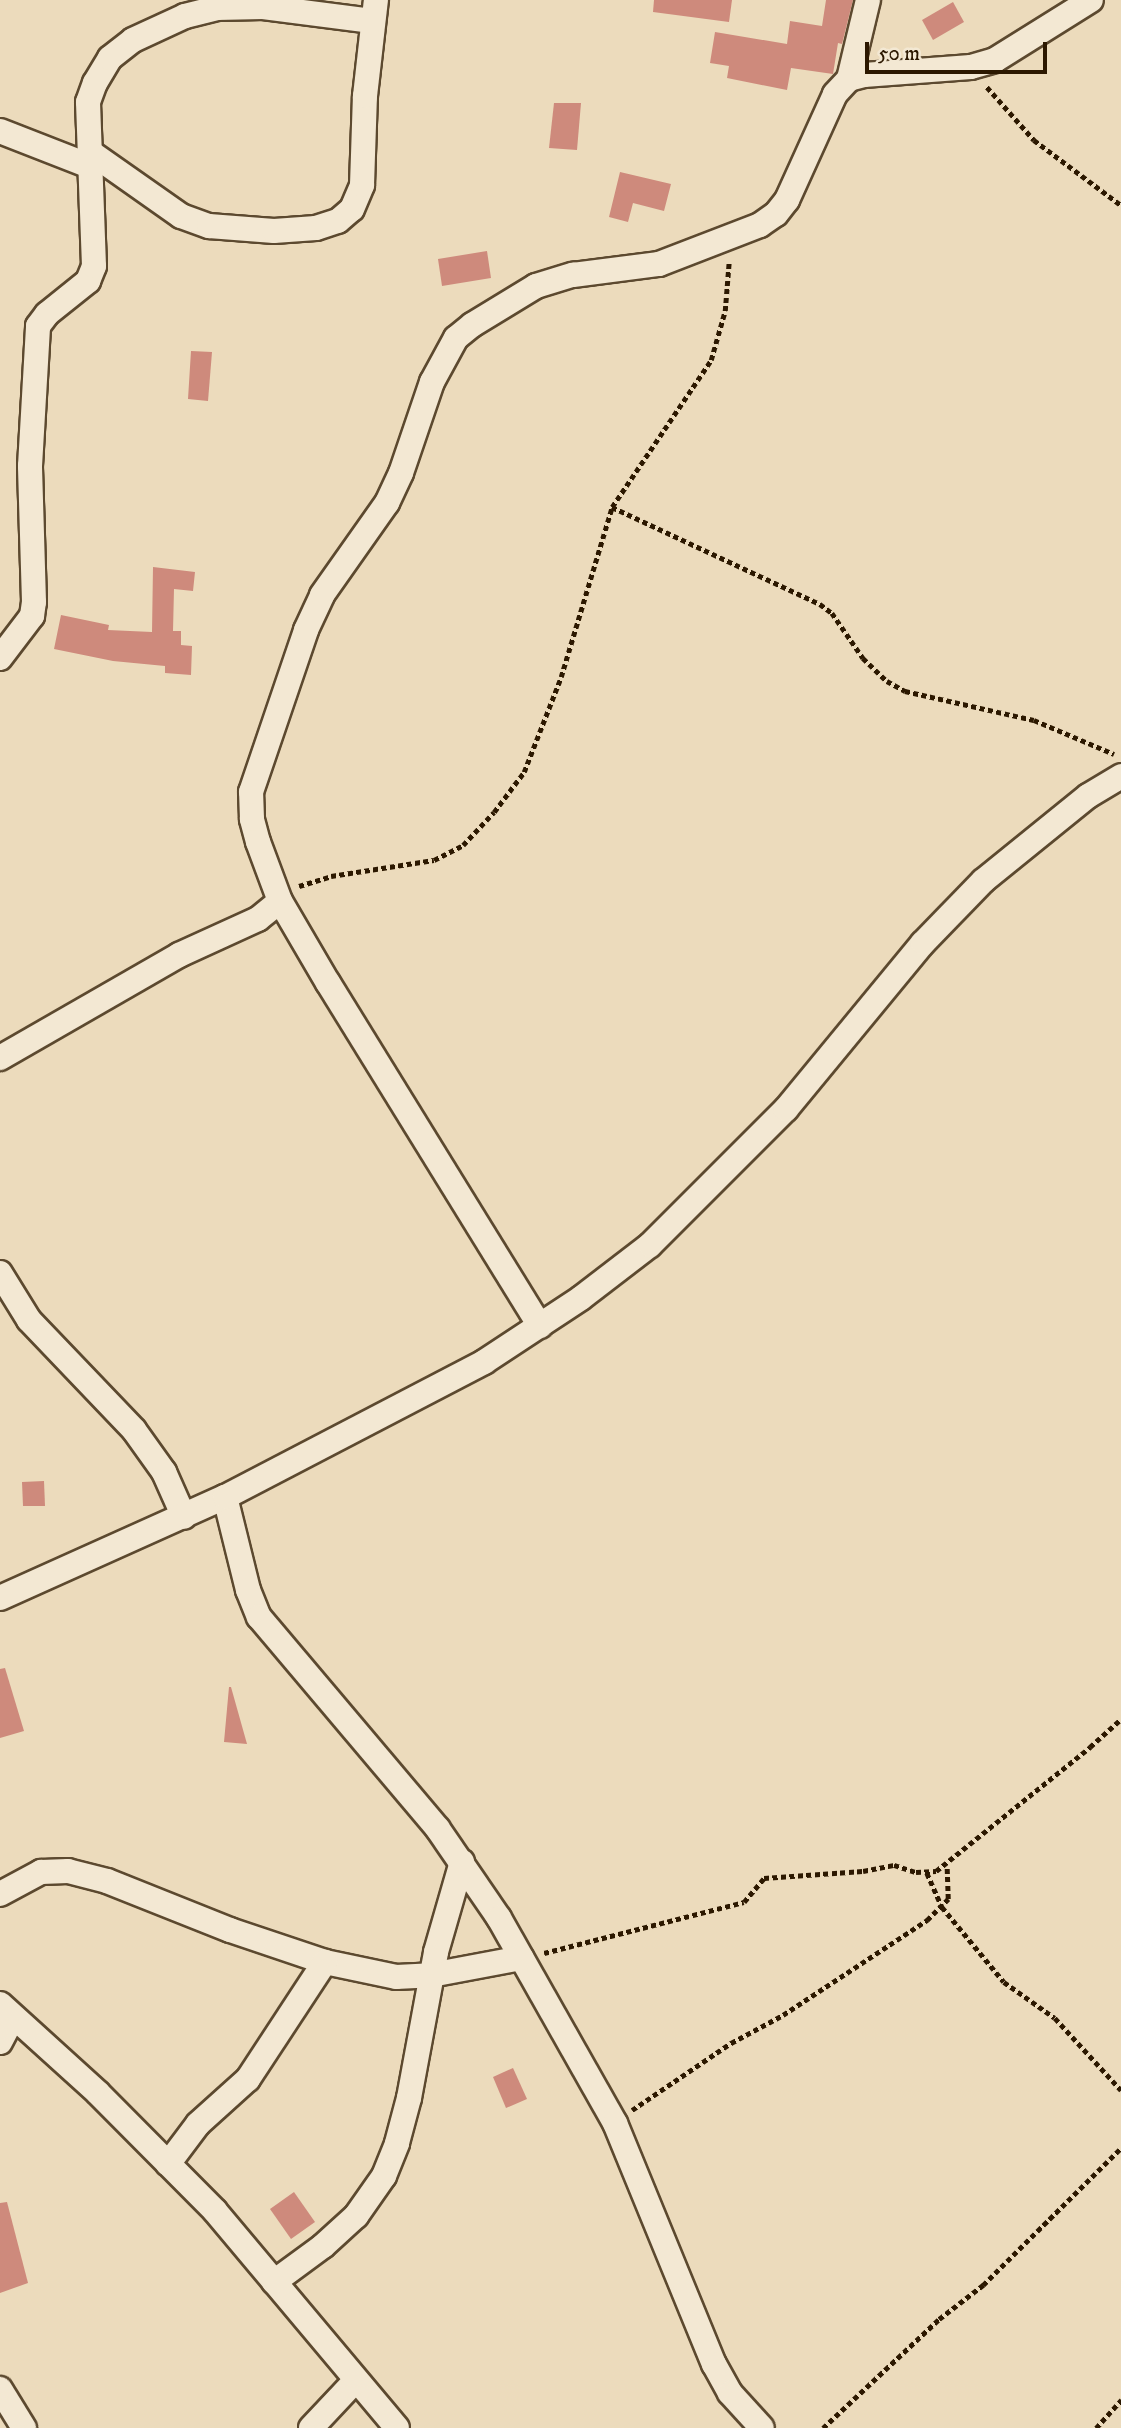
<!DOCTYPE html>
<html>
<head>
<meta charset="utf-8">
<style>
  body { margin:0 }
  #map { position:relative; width:1121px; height:2428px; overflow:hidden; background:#ecdbbc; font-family:"IM FELL DW Pica",serif }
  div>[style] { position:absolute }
  .building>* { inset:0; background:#ce8a7c }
  .path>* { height:4.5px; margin-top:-2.25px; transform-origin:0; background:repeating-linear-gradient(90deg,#2c1800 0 5px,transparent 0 8.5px) }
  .roads { filter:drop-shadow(2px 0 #5c492f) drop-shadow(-2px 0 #5c492f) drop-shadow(0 2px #5c492f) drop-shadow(0 -2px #5c492f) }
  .minor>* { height:24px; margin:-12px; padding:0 12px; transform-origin:12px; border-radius:12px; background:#f3e8d3 }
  span { translate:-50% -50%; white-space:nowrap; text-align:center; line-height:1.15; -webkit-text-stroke:6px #f3e8d3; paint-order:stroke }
  .scale { position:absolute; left:865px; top:42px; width:182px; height:32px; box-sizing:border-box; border:4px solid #2c1800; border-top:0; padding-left:9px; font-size:21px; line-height:24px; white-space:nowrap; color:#2c1800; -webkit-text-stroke:5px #f3e8d3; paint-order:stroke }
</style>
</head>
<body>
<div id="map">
  <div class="building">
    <div style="clip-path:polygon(654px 0,732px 0,729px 22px,653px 12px)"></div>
    <div style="clip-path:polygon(826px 0,853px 0,842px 44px,838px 43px,833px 74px,791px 68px,787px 90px,727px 78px,729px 66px,710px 63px,715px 32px,787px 44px,790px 21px,822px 26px)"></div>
    <div style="clip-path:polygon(953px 2px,964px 22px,933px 40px,922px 20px)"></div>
    <div style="clip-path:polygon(554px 103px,581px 103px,577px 150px,549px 148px)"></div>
    <div style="clip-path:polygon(620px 172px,671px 184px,664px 211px,633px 203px,628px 222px,609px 217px)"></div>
    <div style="clip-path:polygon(487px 251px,491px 278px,442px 286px,438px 259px)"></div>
    <div style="clip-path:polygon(191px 351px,212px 352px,208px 401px,188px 399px)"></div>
    <div style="clip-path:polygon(153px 567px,195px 572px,193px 591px,174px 589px,173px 631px,181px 631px,181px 645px,192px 646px,191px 675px,165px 673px,165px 666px,113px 661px,54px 649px,61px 615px,109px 625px,108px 630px,152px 632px)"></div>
    <div style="clip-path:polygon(44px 1481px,45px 1506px,23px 1506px,22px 1482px)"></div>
    <div style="clip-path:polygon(5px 1668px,24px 1731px,0 1738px,0 1669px)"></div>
    <div style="clip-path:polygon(229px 1687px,231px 1687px,247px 1744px,224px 1742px)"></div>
    <div style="clip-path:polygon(513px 2068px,527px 2099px,506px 2108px,493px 2077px)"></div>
    <div style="clip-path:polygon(294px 2192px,315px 2222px,291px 2239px,270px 2209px)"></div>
    <div style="clip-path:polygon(7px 2202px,28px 2283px,0 2293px,0 2203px)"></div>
  </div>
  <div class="path">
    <div style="left:987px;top:87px;width:71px;rotate:48.4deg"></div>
    <div style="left:1034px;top:140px;width:109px;rotate:36.8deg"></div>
    <div style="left:612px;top:507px;width:230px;rotate:25deg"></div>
    <div style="left:820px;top:604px;width:15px;rotate:37deg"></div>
    <div style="left:832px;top:613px;width:55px;rotate:55.4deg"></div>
    <div style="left:863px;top:658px;width:33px;rotate:44deg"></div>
    <div style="left:887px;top:681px;width:21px;rotate:29deg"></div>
    <div style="left:905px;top:691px;width:132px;rotate:12.7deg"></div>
    <div style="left:1034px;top:720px;width:87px;rotate:23deg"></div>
    <div style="left:299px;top:886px;width:34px;rotate:-17deg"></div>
    <div style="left:331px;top:876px;width:104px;rotate:-8.8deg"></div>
    <div style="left:434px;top:860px;width:33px;rotate:-27deg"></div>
    <div style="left:463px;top:845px;width:45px;rotate:-46.8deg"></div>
    <div style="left:494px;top:812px;width:50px;rotate:-53.1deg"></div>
    <div style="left:524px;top:772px;width:102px;rotate:-68.7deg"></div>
    <div style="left:561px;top:677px;width:177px;rotate:-73.3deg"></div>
    <div style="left:612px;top:507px;width:177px;rotate:-56deg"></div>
    <div style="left:711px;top:360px;width:51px;rotate:-74.1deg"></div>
    <div style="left:725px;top:311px;width:50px;rotate:-85.4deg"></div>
    <div style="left:927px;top:1873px;width:37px;rotate:66deg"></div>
    <div style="left:942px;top:1907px;width:97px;rotate:50.4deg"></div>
    <div style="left:1004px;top:1982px;width:62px;rotate:35.2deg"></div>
    <div style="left:1055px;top:2018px;width:98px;rotate:47.5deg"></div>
    <div style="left:544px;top:1953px;width:206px;rotate:-14.3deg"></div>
    <div style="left:744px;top:1902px;width:31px;rotate:-50deg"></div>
    <div style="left:764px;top:1878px;width:99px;rotate:-4deg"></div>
    <div style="left:863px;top:1871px;width:32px;rotate:-11deg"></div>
    <div style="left:894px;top:1865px;width:23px;rotate:18deg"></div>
    <div style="left:916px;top:1872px;width:20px;rotate:-3deg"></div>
    <div style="left:936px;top:1871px;width:198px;rotate:-38.8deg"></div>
    <div style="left:1090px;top:1747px;width:42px;rotate:-42.1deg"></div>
    <div style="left:632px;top:2110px;width:120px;rotate:-34.1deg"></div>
    <div style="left:731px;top:2043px;width:59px;rotate:-28.3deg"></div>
    <div style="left:783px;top:2015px;width:173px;rotate:-33.4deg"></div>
    <div style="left:927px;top:1920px;width:30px;rotate:-45deg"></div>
    <div style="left:948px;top:1899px;width:34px;rotate:-92deg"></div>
    <div style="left:823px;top:2428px;width:159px;rotate:-43.2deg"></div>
    <div style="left:939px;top:2319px;width:56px;rotate:-37.7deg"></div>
    <div style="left:983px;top:2285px;width:194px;rotate:-44.8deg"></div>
    <div style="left:1096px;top:2428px;width:38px;rotate:-48deg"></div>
  </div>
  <div class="roads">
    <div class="minor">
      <div style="left:849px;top:79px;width:81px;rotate:-76.5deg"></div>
      <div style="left:0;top:131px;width:97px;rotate:21.3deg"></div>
      <div style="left:90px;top:152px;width:111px;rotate:35.1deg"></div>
      <div style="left:181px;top:216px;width:30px;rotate:20deg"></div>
      <div style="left:209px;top:226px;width:65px;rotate:4.4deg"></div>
      <div style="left:274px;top:231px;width:42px;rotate:-4.1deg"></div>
      <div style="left:316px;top:228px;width:23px;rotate:-18deg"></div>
      <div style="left:338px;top:221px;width:18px;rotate:-41deg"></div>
      <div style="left:352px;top:209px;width:26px;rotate:-67deg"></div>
      <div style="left:362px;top:185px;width:89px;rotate:-88.1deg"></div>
      <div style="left:365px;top:96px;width:97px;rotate:-83.5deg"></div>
      <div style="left:0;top:658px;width:53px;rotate:-52.7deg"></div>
      <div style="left:32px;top:616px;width:14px;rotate:-82deg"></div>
      <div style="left:34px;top:602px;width:136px;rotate:-91.7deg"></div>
      <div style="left:30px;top:466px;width:140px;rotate:-86.7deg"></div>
      <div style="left:38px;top:326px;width:15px;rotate:-53deg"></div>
      <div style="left:47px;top:314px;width:53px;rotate:-38.8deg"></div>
      <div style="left:88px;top:281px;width:16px;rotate:-68deg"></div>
      <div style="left:94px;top:266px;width:164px;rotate:-92.1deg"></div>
      <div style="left:88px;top:102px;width:20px;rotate:-70deg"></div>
      <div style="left:95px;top:83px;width:29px;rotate:-59deg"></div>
      <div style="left:110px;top:58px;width:29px;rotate:-38deg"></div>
      <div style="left:133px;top:40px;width:57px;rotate:-24.8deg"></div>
      <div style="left:185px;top:16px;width:32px;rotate:-14deg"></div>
      <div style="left:216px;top:8px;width:47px;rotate:-1.2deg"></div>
      <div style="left:263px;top:7px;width:110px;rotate:7.3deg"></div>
      <div style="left:0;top:1058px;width:207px;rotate:-29.9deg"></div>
      <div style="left:179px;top:955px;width:87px;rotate:-24.5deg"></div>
      <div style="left:258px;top:919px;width:28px;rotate:-39deg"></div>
      <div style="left:0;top:1273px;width:55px;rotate:58.3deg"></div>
      <div style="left:29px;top:1320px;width:152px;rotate:46.3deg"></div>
      <div style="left:134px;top:1430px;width:52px;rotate:54.5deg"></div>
      <div style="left:164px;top:1472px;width:49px;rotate:66deg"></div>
      <div style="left:540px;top:1326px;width:403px;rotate:-121.7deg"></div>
      <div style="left:328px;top:983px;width:95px;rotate:-120.3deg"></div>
      <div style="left:280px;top:901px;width:63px;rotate:-110.4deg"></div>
      <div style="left:258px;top:842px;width:24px;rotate:-105deg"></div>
      <div style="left:252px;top:819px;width:27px;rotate:-92deg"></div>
      <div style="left:251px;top:792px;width:171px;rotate:-71.2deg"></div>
      <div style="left:306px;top:630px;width:38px;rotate:-65deg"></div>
      <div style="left:322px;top:595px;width:113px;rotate:-54.8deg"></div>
      <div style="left:387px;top:503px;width:33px;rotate:-65deg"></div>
      <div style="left:401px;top:473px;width:96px;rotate:-71.2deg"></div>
      <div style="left:432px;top:382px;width:50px;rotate:-61.4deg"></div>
      <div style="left:456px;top:338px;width:21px;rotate:-39deg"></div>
      <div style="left:472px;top:325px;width:75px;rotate:-31.4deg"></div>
      <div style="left:536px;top:286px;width:39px;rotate:-17deg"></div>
      <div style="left:573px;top:275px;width:87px;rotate:-7.3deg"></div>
      <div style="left:659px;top:264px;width:108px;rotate:-21.1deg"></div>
      <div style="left:760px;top:225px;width:19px;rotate:-35deg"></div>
      <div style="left:776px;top:214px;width:18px;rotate:-52deg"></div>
      <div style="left:787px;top:200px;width:116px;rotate:-65.6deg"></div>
      <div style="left:835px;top:94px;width:21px;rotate:-47deg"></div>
      <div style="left:849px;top:79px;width:16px;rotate:-15deg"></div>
      <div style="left:864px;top:75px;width:107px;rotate:-4.3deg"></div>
      <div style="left:971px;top:67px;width:25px;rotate:-16deg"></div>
      <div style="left:995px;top:60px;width:113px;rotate:-32deg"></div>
      <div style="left:225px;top:1497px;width:96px;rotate:76.1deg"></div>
      <div style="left:248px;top:1590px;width:29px;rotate:68deg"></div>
      <div style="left:259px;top:1617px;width:277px;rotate:49.8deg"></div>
      <div style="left:438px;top:1829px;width:108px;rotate:55.6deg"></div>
      <div style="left:499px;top:1918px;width:236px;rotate:60.5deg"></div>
      <div style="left:615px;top:2123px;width:261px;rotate:67.7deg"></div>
      <div style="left:714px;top:2364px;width:33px;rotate:61deg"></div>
      <div style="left:730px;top:2393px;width:47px;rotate:47.6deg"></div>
      <div style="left:0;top:1598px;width:247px;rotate:-24.2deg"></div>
      <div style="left:225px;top:1497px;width:292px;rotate:-27.5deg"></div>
      <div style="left:484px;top:1362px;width:116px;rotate:-33.4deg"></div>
      <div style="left:581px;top:1298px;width:87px;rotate:-37.5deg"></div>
      <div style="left:650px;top:1245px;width:192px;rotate:-45deg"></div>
      <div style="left:786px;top:1109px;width:215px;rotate:-50.5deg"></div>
      <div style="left:923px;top:943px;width:86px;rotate:-45.9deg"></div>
      <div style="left:983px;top:881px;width:135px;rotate:-39deg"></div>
      <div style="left:1088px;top:796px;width:39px;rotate:-31deg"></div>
      <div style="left:0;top:1894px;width:47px;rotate:-28.2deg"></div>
      <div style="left:41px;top:1872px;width:27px;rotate:-2deg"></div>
      <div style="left:68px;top:1871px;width:40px;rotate:14.4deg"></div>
      <div style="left:107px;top:1881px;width:132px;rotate:21.7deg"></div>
      <div style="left:230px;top:1930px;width:100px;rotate:18.6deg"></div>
      <div style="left:325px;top:1962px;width:73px;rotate:11.9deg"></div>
      <div style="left:396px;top:1977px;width:35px;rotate:-3deg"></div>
      <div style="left:431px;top:1975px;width:92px;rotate:-10.7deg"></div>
      <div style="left:0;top:2004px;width:132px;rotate:42.2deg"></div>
      <div style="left:98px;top:2093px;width:166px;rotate:45.2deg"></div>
      <div style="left:215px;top:2211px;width:283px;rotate:50deg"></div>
      <div style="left:0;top:2042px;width:27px;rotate:-62deg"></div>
      <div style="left:168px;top:2164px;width:50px;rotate:-53.1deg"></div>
      <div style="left:198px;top:2124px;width:67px;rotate:-42deg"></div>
      <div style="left:248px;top:2079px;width:140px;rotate:-56.7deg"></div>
      <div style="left:274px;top:2282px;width:61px;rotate:-36.3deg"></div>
      <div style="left:323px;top:2246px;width:45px;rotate:-42.3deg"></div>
      <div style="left:356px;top:2216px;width:49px;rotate:-55deg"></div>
      <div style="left:384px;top:2176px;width:35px;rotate:-68deg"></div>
      <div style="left:397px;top:2143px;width:47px;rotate:-75.1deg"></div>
      <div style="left:409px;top:2098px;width:148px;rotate:-79.5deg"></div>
      <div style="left:436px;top:1952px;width:94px;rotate:-73.9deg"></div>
      <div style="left:0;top:2389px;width:46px;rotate:58.4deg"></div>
      <div style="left:311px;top:2428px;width:66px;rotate:-46.8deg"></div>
    </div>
  </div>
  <div class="scale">50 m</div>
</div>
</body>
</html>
